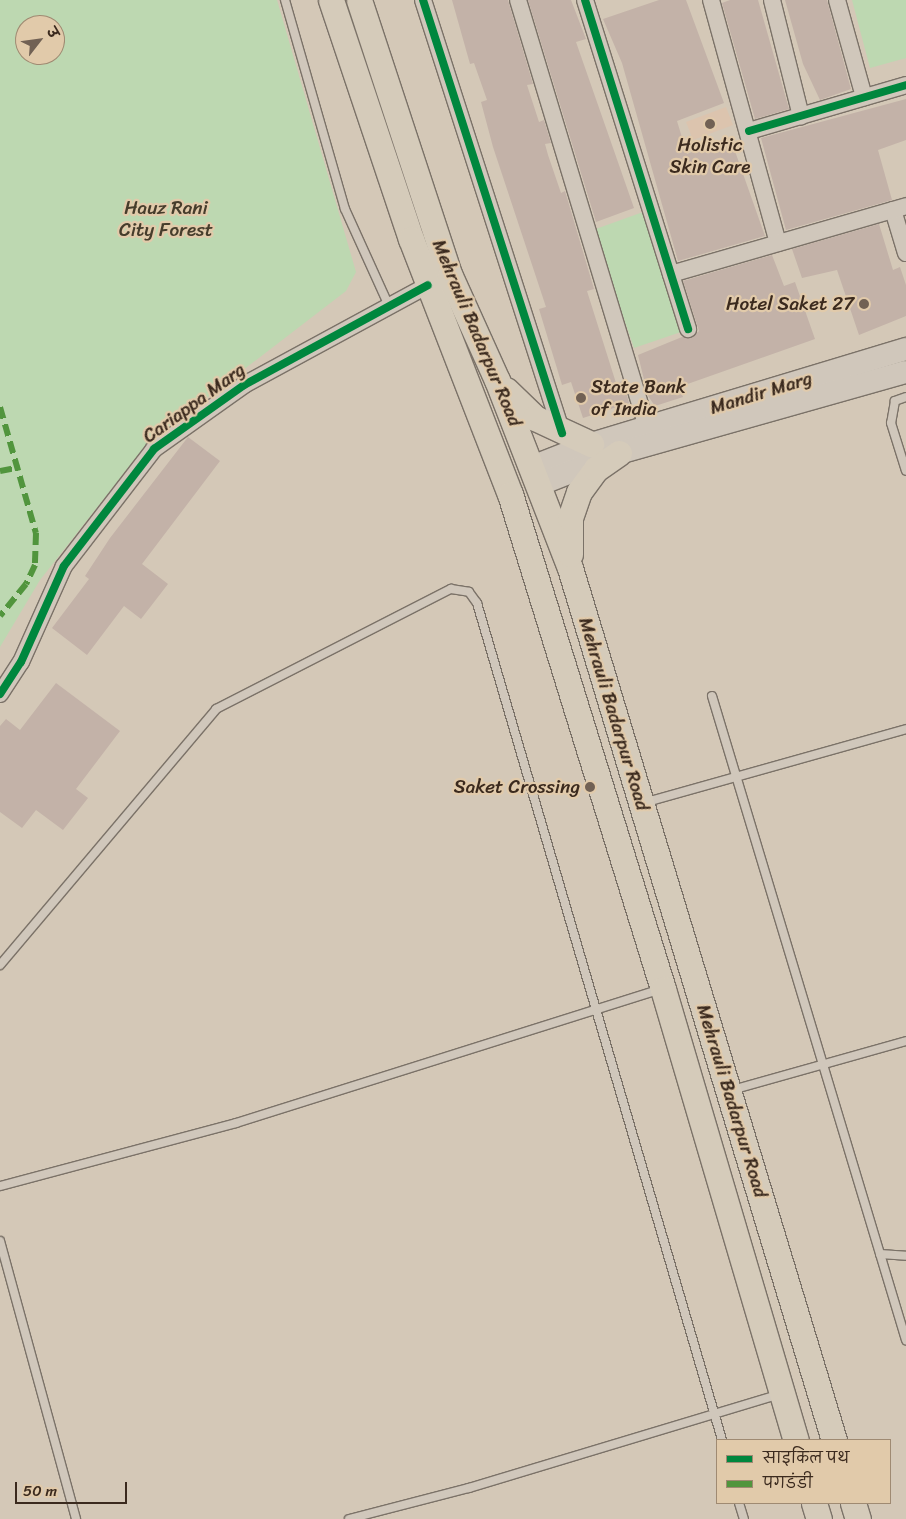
<!DOCTYPE html>
<html>
<head>
<meta charset="utf-8">
<style>
  body { margin:0 }
  #map { position:relative; width:906px; height:1519px; overflow:hidden; background:#d4c8b7; font-family:Sriracha,"Playpen Sans Deva",sans-serif }
  div>[style] { position:absolute }
  .built>* { inset:0; background:#dcc4ae }
  .green>* { inset:0; background:#bdd8b1 }
  .building>* { inset:0; background:#c3b2a8 }
  .roads { filter:drop-shadow(1px 0 #7b7268) drop-shadow(-1px 0 #7b7268) drop-shadow(0 1px #7b7268) drop-shadow(0 -1px #7b7268) }
  .service>* { height:8px; margin:-4px; padding:0 4px; transform-origin:4px; border-radius:4px; background:#d0c7bb }
  .minor>* { height:16px; margin:-8px; padding:0 8px; transform-origin:8px; border-radius:8px; background:#d0c7bb }
  .secondary>* { height:22px; margin:-11px; padding:0 11px; transform-origin:11px; border-radius:11px; background:#d0c7bb }
  .primary>* { height:25px; margin:-12.5px; padding:0 12.5px; transform-origin:12.5px; border-radius:12.5px; background:#d5cbba }
  .quiet>* { height:6px; margin-top:-3px; transform-origin:0; background:repeating-linear-gradient(90deg,#51953d 0 12px,transparent 0 18px) }
  .cycleway>* { height:8px; margin:-4px; padding:0 4px; transform-origin:4px; border-radius:4px; background:#00873e }
  .dots>* { width:14px; height:14px; translate:-50% -50%; box-sizing:border-box; border:2px solid #e1caaa; border-radius:50% }
  span { translate:-50% -50%; white-space:nowrap; text-align:center; line-height:1.15; -webkit-text-stroke:4.5px #e1caaa; paint-order:stroke }
  .poi-label { font-size:19px; color:#3b2a1e }
  .right { translate:-100% -50%; text-align:right }
  .left { translate:0 -50%; text-align:left }
  .park-label { font-size:19px; color:#463d2c }
  .street-label { font-size:19px; color:#3b2a1e }
  .legend { position:absolute; left:716px; top:1439px; width:175px; height:65px; box-sizing:border-box; background:#e1caaa; border:1px solid #9f8a72; margin:0; padding:6px 9px; list-style:none; font-size:15px; color:#3b2a1e }
  .legend li { display:flex; align-items:center; gap:10px; height:25px }
  .legend b { width:25px; border:1px solid #9f8a72 }
  .north { position:absolute; left:15px; top:15px; width:50px; height:50px; box-sizing:border-box; background:#e1caaa; border:1px solid #9f8a72; border-radius:50%; rotate:60deg; font-size:14px; font-weight:700; line-height:20px; text-align:center; color:#3b2a1e }
  .north::after { content:''; display:block; margin:auto; width:18px; height:22px; background:#716154; clip-path:polygon(50% 0,100% 100%,50% 72%,0 100%) }
  .scale { position:absolute; left:15px; top:1482px; width:112px; height:22px; box-sizing:border-box; border:2px solid #3b2a1e; border-top:0; padding-left:6px; font-size:15px; line-height:18px; white-space:nowrap; color:#3b2a1e; -webkit-text-stroke:4px #e1caaa; paint-order:stroke }
</style>
</head>
<body>
<div id="map">
  <div class="built">
    <div style="clip-path:polygon(726px 107px,733px 125px,693px 140px,686px 122px)"></div>
  </div>
  <div class="green">
    <div style="clip-path:polygon(evenodd,0 0,277px 0,356px 272px,346px 291px,148px 443px,40px 580px,0 647px,0 0,25px 25px,55px 25px,55px 55px,25px 55px,25px 25px)"></div>
    <div style="clip-path:polygon(852px 0,906px 0,906px 58px,870px 68px)"></div>
    <div style="clip-path:polygon(643px 212px,681px 332px,634px 348px,593px 230px)"></div>
  </div>
  <div class="building">
    <div style="clip-path:polygon(452px 0,508px 0,533px 84px,527px 85px,539px 122px,544px 120px,551px 143px,545px 144px,548px 155px,561px 193px,565px 191px,594px 289px,587px 291px,616px 383px,623px 381px,629px 403px,583px 418px,571px 382px,562px 385px,539px 309px,546px 307px,493px 147px,481px 102px,487px 100px,474px 63px,470px 64px)"></div>
    <div style="clip-path:polygon(528px 0,571px 0,586px 39px,576px 42px,634px 208px,596px 222px)"></div>
    <div style="clip-path:polygon(659px 0,686px 0,724px 103px,677px 121px,687px 154px,730px 137px,765px 236px,678px 261px,622px 63px,603px 19px)"></div>
    <div style="clip-path:polygon(730px 0,758px 0,789px 109px,755px 119px,722px 3px)"></div>
    <div style="clip-path:polygon(785px 0,827px 0,851px 89px,820px 100px,803px 64px)"></div>
    <div style="clip-path:polygon(906px 99px,906px 140px,878px 150px,892px 200px,786px 230px,761px 138px)"></div>
    <div style="clip-path:polygon(879px 224px,893px 270px,900px 267px,906px 285px,906px 316px,859px 335px,837px 270px,802px 278px,792px 249px)"></div>
    <div style="clip-path:polygon(772px 255px,784px 286px,795px 282px,815px 339px,679px 387px,683px 397px,655px 406px,648px 396px,638px 355px,682px 337px,691px 338px,699px 331px,683px 281px)"></div>
    <div style="clip-path:polygon(188px 437px,220px 461px,142px 564px,168px 584px,141px 619px,124px 606px,87px 655px,52px 628px,89px 579px,85px 576px,110px 538px)"></div>
    <div style="clip-path:polygon(56px 683px,120px 731px,76px 789px,88px 798px,63px 830px,36px 810px,22px 828px,0 812px,0 726px,6px 719px,20px 730px)"></div>
  </div>
  <div class="roads">
    <div class="service">
      <div style="left:285px;top:0;width:217px;rotate:74deg"></div>
      <div style="left:345px;top:209px;width:104px;rotate:65.6deg"></div>
      <div style="left:906px;top:397px;width:12px;rotate:160deg"></div>
      <div style="left:895px;top:401px;width:22px;rotate:100deg"></div>
      <div style="left:891px;top:423px;width:50px;rotate:72.6deg"></div>
      <div style="left:712px;top:696px;width:673px;rotate:73.24deg"></div>
      <div style="left:643px;top:803px;width:273px;rotate:-15.7deg"></div>
      <div style="left:0;top:965px;width:335px;rotate:-49.8deg"></div>
      <div style="left:216px;top:709px;width:264px;rotate:-27.1deg"></div>
      <div style="left:451px;top:589px;width:18px;rotate:9deg"></div>
      <div style="left:469px;top:592px;width:14px;rotate:54deg"></div>
      <div style="left:477px;top:603px;width:872px;rotate:73.68deg"></div>
      <div style="left:732px;top:1090px;width:181px;rotate:-15.7deg"></div>
      <div style="left:0;top:1186px;width:244px;rotate:-14.9deg"></div>
      <div style="left:236px;top:1123px;width:443px;rotate:-17.5deg"></div>
      <div style="left:0;top:1241px;width:288px;rotate:74.7deg"></div>
      <div style="left:880px;top:1254px;width:26px;rotate:4deg"></div>
      <div style="left:739px;top:1503px;width:17px;rotate:73deg"></div>
      <div style="left:349px;top:1519px;width:124px;rotate:-14.5deg"></div>
      <div style="left:469px;top:1488px;width:323px;rotate:-16.8deg"></div>
    </div>
    <div class="minor">
      <div style="left:423px;top:0;width:455px;rotate:72.2deg"></div>
      <div style="left:518px;top:0;width:446px;rotate:73.2deg"></div>
      <div style="left:585px;top:0;width:345px;rotate:72.6deg"></div>
      <div style="left:711px;top:0;width:252px;rotate:74.6deg"></div>
      <div style="left:772px;top:0;width:120px;rotate:76deg"></div>
      <div style="left:837px;top:0;width:101px;rotate:74.4deg"></div>
      <div style="left:749px;top:131px;width:164px;rotate:-16.3deg"></div>
      <div style="left:893px;top:210px;width:45px;rotate:73.2deg"></div>
      <div style="left:671px;top:274px;width:245px;rotate:-16.1deg"></div>
      <div style="left:0;top:694px;width:38px;rotate:-57deg"></div>
      <div style="left:21px;top:662px;width:105px;rotate:-65.9deg"></div>
      <div style="left:64px;top:566px;width:148px;rotate:-52.4deg"></div>
      <div style="left:154px;top:449px;width:110px;rotate:-35.4deg"></div>
      <div style="left:244px;top:385px;width:209px;rotate:-28.5deg"></div>
    </div>
    <div class="secondary">
      <div style="left:532px;top:467px;width:63px;rotate:-21.3deg"></div>
      <div style="left:591px;top:444px;width:329px;rotate:-16.8deg"></div>
      <div style="left:538px;top:485px;width:87px;rotate:-21.6deg"></div>
      <div style="left:619px;top:453px;width:298px;rotate:-15.8deg"></div>
    </div>
    <div class="primary">
      <div style="left:331px;top:0;width:252px;rotate:71.5deg"></div>
      <div style="left:411px;top:239px;width:274px;rotate:68.8deg"></div>
      <div style="left:510px;top:494px;width:518px;rotate:72.82deg"></div>
      <div style="left:663px;top:989px;width:470px;rotate:73.6deg"></div>
      <div style="left:359px;top:0;width:291px;rotate:71.8deg"></div>
      <div style="left:450px;top:276px;width:114px;rotate:65.7deg"></div>
      <div style="left:497px;top:380px;width:202px;rotate:68.8deg"></div>
      <div style="left:570px;top:568px;width:911px;rotate:73.16deg"></div>
      <div style="left:506px;top:390px;width:40px;rotate:44deg"></div>
      <div style="left:535px;top:418px;width:62px;rotate:24.9deg"></div>
      <div style="left:570px;top:554px;width:36px;rotate:-90deg"></div>
      <div style="left:570px;top:518px;width:28px;rotate:-71deg"></div>
      <div style="left:579px;top:492px;width:29px;rotate:-54deg"></div>
      <div style="left:596px;top:469px;width:28px;rotate:-35deg"></div>
      <div style="left:814px;top:1503px;width:17px;rotate:73deg"></div>
      <div style="left:853px;top:1503px;width:17px;rotate:73deg"></div>
    </div>
  </div>
  <div class="quiet">
    <div style="left:0;top:407px;width:131px;rotate:74.1deg"></div>
    <div style="left:36px;top:533px;width:32px;rotate:92deg"></div>
    <div style="left:35px;top:565px;width:21px;rotate:115deg"></div>
    <div style="left:26px;top:584px;width:41px;rotate:129.1deg"></div>
    <div style="left:0;top:471px;width:20px;rotate:-11deg"></div>
  </div>
  <div class="cycleway">
    <div style="left:423px;top:0;width:455px;rotate:72.2deg"></div>
    <div style="left:585px;top:0;width:345px;rotate:72.6deg"></div>
    <div style="left:749px;top:131px;width:164px;rotate:-16.3deg"></div>
    <div style="left:0;top:694px;width:38px;rotate:-57deg"></div>
    <div style="left:21px;top:662px;width:105px;rotate:-65.9deg"></div>
    <div style="left:64px;top:566px;width:148px;rotate:-52.4deg"></div>
    <div style="left:154px;top:449px;width:110px;rotate:-35.4deg"></div>
    <div style="left:244px;top:385px;width:209px;rotate:-28.5deg"></div>
  </div>
  <div class="dots">
    <div style="left:710px;top:124px;background:#716154"></div>
    <div style="left:864px;top:304px;background:#716154"></div>
    <div style="left:581px;top:398px;background:#716154"></div>
    <div style="left:590px;top:787px;background:#716154"></div>
  </div>
  <div class="poi-label">
    <span style="left:710px;top:156px">Holistic<br>Skin Care</span>
    <span class="right" style="left:854px;top:304px">Hotel Saket 27</span>
    <span class="left" style="left:591px;top:398px">State Bank<br>of India</span>
    <span class="right" style="left:580px;top:787px">Saket Crossing</span>
  </div>
  <div class="park-label">
    <span style="left:166px;top:219px">Hauz Rani<br>City Forest</span>
  </div>
  <div class="street-label">
    <span style="left:477px;top:333px;rotate:67deg">Mehrauli Badarpur Road</span>
    <span style="left:761px;top:393px;rotate:-17deg">Mandir Marg</span>
    <span style="left:194px;top:403px;rotate:-36deg">Cariappa Marg</span>
    <span style="left:614px;top:714px;rotate:73deg">Mehrauli Badarpur Road</span>
    <span style="left:732px;top:1101px;rotate:73deg">Mehrauli Badarpur Road</span>
  </div>
  <ul class="legend">
  <li><b style="height:6px;background:#00873e"></b>साइकिल पथ</li>
  <li><b style="height:6px;background:#51953d"></b>पगडंडी</li>
  </ul>
  <div class="north">उ</div>
  <div class="scale">50 m</div>
</div>
</body>
</html>
